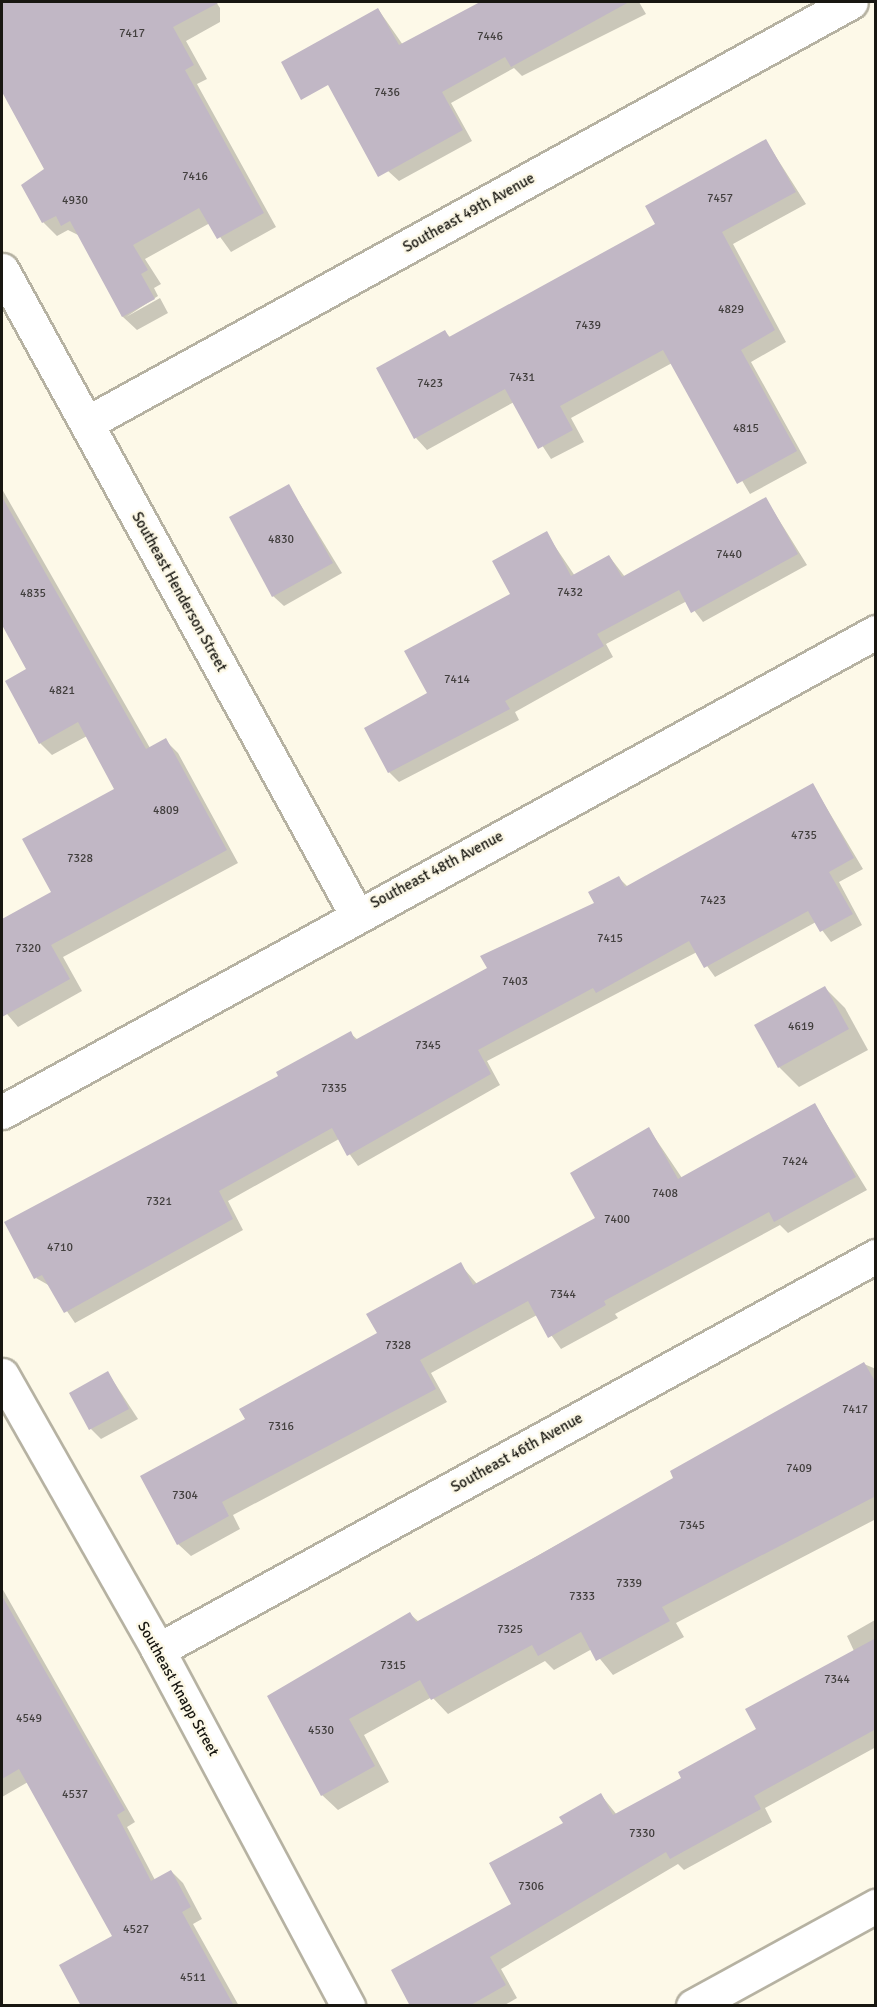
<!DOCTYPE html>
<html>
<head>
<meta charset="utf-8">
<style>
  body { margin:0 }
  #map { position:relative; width:877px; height:2007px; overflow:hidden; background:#fdf9e8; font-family:Signika,sans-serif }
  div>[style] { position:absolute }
  .shadow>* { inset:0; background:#0003 }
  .building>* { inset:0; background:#c1b7c5 }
  .roads { filter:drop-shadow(2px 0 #b6b2a2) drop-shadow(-2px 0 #b6b2a2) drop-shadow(0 2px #b6b2a2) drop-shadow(0 -2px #b6b2a2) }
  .street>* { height:33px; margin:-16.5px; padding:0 16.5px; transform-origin:16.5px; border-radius:16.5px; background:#fff }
  .secondary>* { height:33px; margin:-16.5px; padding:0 16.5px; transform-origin:16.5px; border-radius:16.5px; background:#fff }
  span { translate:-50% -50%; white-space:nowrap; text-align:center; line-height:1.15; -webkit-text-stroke:5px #fdf9e8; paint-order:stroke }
  .number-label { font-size:12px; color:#423f3e }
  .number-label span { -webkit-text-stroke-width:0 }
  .street-label { font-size:15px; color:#181711 }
  .frame { position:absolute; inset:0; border:3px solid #181711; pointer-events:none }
</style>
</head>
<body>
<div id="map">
  <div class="shadow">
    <div style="clip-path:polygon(2px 2px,216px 2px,220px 8px,220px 22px,186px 41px,207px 79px,197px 84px,276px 227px,231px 252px,210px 223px,145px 259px,161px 284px,154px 288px,158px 296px,126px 317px,160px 298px,168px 313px,137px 330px,123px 317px,80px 236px,68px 230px,57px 236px,43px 222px,46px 170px,2px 87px)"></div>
    <div style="clip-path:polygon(483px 2px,639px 2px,646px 14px,522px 76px,514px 68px,451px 103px,472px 141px,399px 181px,388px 171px,378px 9px,403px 45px)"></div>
    <div style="clip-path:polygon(766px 141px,806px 204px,733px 244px,786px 342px,751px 362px,807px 463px,750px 494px,672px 363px,571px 418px,584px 442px,551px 459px,514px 402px,427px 450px,416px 438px,445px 332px,451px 338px,657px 225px)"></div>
    <div style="clip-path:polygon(289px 486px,342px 573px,284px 606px,273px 596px)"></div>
    <div style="clip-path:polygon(2px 489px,150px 748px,165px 740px,178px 753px,238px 863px,63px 957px,82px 991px,18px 1027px,2px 1008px,2px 921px,53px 892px,116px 790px,87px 736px,52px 755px,40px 743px,28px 670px,2px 622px,2px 607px,11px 601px,2px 584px)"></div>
    <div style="clip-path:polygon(766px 499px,807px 565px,703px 622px,687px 601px,606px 644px,613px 657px,515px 712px,519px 720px,399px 782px,389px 772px,429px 694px,512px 594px,546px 533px,575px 576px,609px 556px,625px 577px)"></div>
    <div style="clip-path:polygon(813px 785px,863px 869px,839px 882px,862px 925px,831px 942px,816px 922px,715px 977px,697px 952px,487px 1061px,500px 1085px,358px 1166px,339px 1139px,228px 1201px,243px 1230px,75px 1323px,50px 1286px,36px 1278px,280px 1077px,350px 1033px,358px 1040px,489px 968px,596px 903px,619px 878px,628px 887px)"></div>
    <div style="clip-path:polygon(825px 988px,845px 1008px,868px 1050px,799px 1087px,779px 1067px)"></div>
    <div style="clip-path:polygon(815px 1105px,867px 1190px,788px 1233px,780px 1225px,615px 1314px,618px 1318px,561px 1349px,537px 1315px,431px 1373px,447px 1402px,233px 1515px,240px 1529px,191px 1556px,178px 1544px,247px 1420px,379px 1334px,460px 1264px,477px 1284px,597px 1219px,649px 1129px,682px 1178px)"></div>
    <div style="clip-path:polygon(864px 1364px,876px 1369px,876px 1519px,676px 1623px,684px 1637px,613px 1675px,592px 1649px,554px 1670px,545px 1661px,448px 1714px,432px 1697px,364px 1735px,389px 1782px,338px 1810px,322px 1795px,269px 1697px,410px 1614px,419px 1622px,675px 1479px)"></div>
    <div style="clip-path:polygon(108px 1373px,138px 1419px,101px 1439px,91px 1429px)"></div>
    <div style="clip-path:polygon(2px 1588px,135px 1822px,127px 1827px,155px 1880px,171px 1871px,183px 1883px,202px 1919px,193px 1924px,239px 2006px,85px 2006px,114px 1937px,28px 1782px,2px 1797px)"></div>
    <div style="clip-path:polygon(875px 1620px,876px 1747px,765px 1808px,772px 1822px,684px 1870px,678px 1864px,501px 1969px,517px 1998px,503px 2006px,412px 2006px,513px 1904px,565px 1824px,601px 1795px,617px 1815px,684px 1779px,758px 1730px,854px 1651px,847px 1636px)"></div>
  </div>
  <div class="building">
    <div style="clip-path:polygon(2px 2px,220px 2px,173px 27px,194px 65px,185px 70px,264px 213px,217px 239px,199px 208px,133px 245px,148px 270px,141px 274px,155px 299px,122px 317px,70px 221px,61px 226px,56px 216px,42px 223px,21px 185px,44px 169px,2px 92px)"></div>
    <div style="clip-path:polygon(480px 2px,629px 2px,511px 67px,505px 57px,442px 92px,463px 130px,378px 177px,328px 85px,301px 100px,281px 62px,378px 8px,399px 45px)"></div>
    <div style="clip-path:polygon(766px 139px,796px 192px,722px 232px,775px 330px,741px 350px,797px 451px,737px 484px,663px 350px,560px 406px,573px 430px,538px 449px,505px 389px,414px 439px,376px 368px,445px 330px,449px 337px,655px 224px,645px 206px)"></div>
    <div style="clip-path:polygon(289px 484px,333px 563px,272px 597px,229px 517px)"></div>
    <div style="clip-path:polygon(2px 497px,146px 749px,166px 738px,227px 850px,51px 945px,70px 979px,2px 1017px,2px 919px,51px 892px,22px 839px,114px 789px,78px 722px,39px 744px,5px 681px,26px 669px,2px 625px)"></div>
    <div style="clip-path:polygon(766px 497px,798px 554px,691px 613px,679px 590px,597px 634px,604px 646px,505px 701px,510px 709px,388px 773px,364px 728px,427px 693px,404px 651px,510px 594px,492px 561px,547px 531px,571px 576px,609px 555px,622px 577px)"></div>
    <div style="clip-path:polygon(813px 783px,854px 858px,829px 872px,853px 914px,820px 932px,808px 911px,704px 968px,689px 941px,596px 993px,593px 988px,478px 1050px,491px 1074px,347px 1156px,332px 1128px,219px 1191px,233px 1219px,64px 1313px,42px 1275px,34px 1279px,4px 1222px,278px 1076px,276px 1072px,351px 1031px,355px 1040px,487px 968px,480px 956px,594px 903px,588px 892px,619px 876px,625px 887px)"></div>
    <div style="clip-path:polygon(825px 986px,849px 1029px,778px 1068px,754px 1025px)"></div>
    <div style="clip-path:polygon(815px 1103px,856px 1177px,774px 1222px,769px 1212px,604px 1301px,606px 1305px,548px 1338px,528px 1301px,420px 1360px,436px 1389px,222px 1502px,229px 1516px,177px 1545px,140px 1476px,245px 1419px,239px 1409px,377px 1333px,366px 1314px,461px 1262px,473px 1285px,595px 1218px,570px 1173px,649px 1127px,678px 1179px)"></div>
    <div style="clip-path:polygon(864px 1362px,876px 1383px,876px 1496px,662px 1607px,670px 1621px,596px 1661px,581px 1632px,538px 1656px,532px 1645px,431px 1700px,420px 1680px,349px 1719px,375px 1766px,321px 1796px,267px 1696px,410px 1612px,416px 1622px,539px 1555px,673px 1478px,670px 1471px)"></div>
    <div style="clip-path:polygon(108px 1371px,129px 1409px,89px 1430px,69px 1393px)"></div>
    <div style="clip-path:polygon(2px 1596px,125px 1810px,117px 1815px,151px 1881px,171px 1870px,191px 1907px,182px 1912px,234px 2006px,81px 2006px,59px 1965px,112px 1936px,19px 1769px,2px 1779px)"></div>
    <div style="clip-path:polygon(876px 1638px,876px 1729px,754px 1796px,761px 1809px,670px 1859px,666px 1852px,490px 1957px,506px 1985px,469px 2006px,410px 2006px,391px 1970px,511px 1904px,489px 1863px,563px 1823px,559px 1817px,601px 1793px,613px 1815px,681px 1778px,678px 1772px,756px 1729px,745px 1709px)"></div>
  </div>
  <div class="roads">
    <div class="street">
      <div style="left:2px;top:270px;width:735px;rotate:61.2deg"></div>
      <div style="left:87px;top:423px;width:872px;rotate:-28.86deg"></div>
      <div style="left:2px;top:1112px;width:997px;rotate:-28.78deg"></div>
      <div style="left:2px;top:1375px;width:316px;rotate:60.4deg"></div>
      <div style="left:158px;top:1650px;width:404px;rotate:61.9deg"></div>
      <div style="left:158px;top:1650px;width:819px;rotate:-28.76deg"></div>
    </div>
    <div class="secondary">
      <div style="left:693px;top:2006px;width:209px;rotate:-28.7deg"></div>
    </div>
  </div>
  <div class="number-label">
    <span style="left:132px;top:34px">7417</span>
    <span style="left:490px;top:37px">7446</span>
    <span style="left:387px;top:93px">7436</span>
    <span style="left:195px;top:177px">7416</span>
    <span style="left:720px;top:199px">7457</span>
    <span style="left:75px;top:201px">4930</span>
    <span style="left:731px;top:310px">4829</span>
    <span style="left:588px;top:326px">7439</span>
    <span style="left:522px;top:378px">7431</span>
    <span style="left:430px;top:384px">7423</span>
    <span style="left:746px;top:429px">4815</span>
    <span style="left:281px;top:540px">4830</span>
    <span style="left:729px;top:555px">7440</span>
    <span style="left:570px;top:593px">7432</span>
    <span style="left:33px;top:594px">4835</span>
    <span style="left:457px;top:680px">7414</span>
    <span style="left:62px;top:691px">4821</span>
    <span style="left:166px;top:811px">4809</span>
    <span style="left:804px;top:836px">4735</span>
    <span style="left:80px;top:859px">7328</span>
    <span style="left:713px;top:901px">7423</span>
    <span style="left:610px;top:939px">7415</span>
    <span style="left:28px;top:949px">7320</span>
    <span style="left:515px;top:982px">7403</span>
    <span style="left:801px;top:1027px">4619</span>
    <span style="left:428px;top:1046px">7345</span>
    <span style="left:334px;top:1089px">7335</span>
    <span style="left:795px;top:1162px">7424</span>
    <span style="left:665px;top:1194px">7408</span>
    <span style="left:159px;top:1202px">7321</span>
    <span style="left:617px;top:1220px">7400</span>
    <span style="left:60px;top:1248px">4710</span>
    <span style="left:563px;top:1295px">7344</span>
    <span style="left:398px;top:1346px">7328</span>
    <span style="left:855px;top:1410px">7417</span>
    <span style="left:281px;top:1427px">7316</span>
    <span style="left:799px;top:1469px">7409</span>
    <span style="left:185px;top:1496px">7304</span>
    <span style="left:692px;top:1526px">7345</span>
    <span style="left:629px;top:1584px">7339</span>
    <span style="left:582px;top:1597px">7333</span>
    <span style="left:510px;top:1630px">7325</span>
    <span style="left:393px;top:1666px">7315</span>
    <span style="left:837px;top:1680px">7344</span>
    <span style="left:29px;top:1719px">4549</span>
    <span style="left:321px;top:1731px">4530</span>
    <span style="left:75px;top:1795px">4537</span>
    <span style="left:642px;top:1834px">7330</span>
    <span style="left:531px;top:1887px">7306</span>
    <span style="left:136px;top:1930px">4527</span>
    <span style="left:193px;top:1978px">4511</span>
  </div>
  <div class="street-label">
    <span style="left:469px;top:213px;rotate:-29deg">Southeast 49th Avenue</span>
    <span style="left:179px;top:592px;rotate:61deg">Southeast Henderson Street</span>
    <span style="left:437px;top:870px;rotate:-28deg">Southeast 48th Avenue</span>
    <span style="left:517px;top:1453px;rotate:-29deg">Southeast 46th Avenue</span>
    <span style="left:178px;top:1689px;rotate:61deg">Southeast Knapp Street</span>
  </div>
  <div class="frame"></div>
</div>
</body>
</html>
